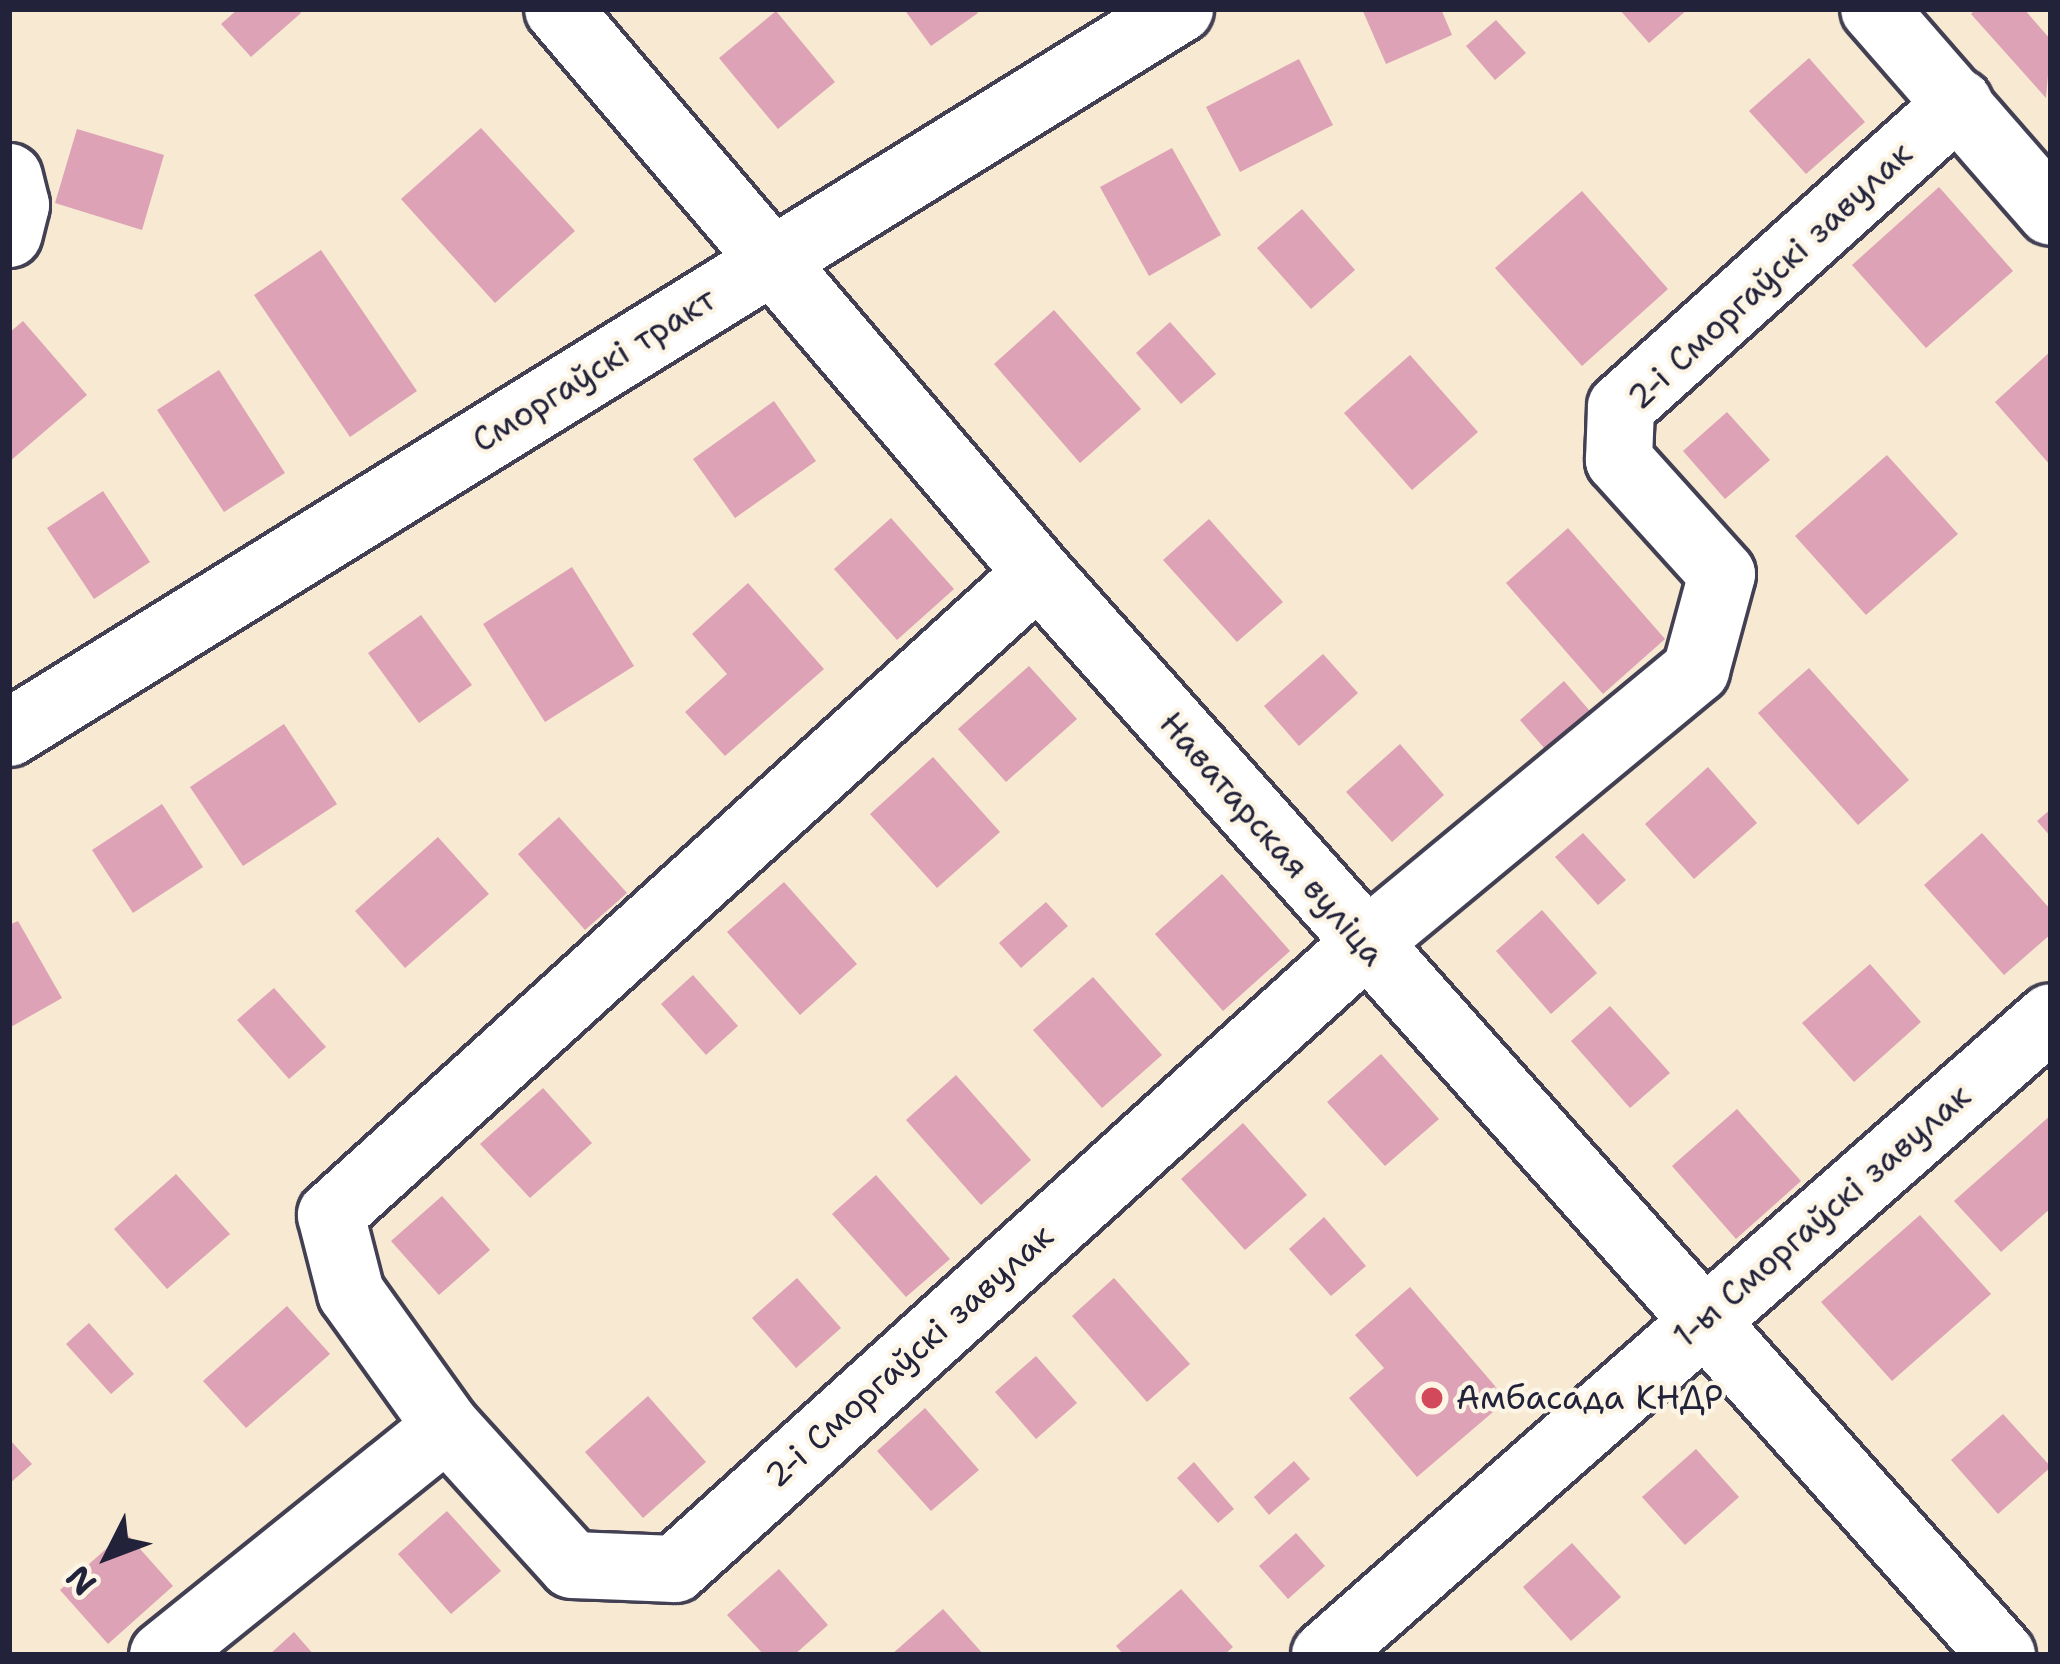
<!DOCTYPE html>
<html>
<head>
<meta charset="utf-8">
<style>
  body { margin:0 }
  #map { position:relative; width:2060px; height:1664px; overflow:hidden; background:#f7e9d2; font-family:"Shantell Sans",sans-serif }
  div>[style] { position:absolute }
  .building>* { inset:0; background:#dda2b5 }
  .roads { filter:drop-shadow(3px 0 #424052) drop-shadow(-3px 0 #424052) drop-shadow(0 3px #424052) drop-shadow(0 -3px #424052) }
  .minor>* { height:66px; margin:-33px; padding:0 33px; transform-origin:33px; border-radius:33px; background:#fff }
  .dots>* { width:33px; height:33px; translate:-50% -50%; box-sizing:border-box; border:6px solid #fcf5e5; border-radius:50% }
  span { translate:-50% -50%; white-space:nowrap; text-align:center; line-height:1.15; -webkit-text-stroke:9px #fcf5e5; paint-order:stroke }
  .street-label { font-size:33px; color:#22223b }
  .poi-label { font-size:33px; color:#22223b }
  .left { translate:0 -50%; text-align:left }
  .frame { position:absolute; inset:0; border:12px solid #22223b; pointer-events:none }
  .north { position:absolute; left:48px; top:1496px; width:120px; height:120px; -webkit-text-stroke:9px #fcf5e5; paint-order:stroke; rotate:228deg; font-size:33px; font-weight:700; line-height:48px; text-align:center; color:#22223b }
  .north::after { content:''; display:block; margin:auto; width:42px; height:54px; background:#22223b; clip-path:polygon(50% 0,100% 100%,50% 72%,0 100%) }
</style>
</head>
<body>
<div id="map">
  <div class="building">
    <div style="clip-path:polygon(238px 9px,297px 9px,301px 13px,251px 57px,221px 24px)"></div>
    <div style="clip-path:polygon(904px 9px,974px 9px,978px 13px,931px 46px)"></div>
    <div style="clip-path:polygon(1362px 9px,1441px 9px,1452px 35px,1386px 64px)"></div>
    <div style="clip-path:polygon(1619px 9px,1688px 9px,1649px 43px)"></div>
    <div style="clip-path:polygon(1976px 9px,2024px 9px,2051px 40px,2046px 98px,1971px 14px)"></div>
    <div style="clip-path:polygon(776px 11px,835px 82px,778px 129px,719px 58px)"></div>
    <div style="clip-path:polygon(1496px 20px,1526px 53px,1495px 80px,1466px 46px)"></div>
    <div style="clip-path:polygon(1809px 58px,1865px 122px,1806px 174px,1749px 111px)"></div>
    <div style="clip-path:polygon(1299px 59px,1333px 125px,1240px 172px,1206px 107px)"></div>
    <div style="clip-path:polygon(481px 128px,575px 231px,495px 303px,401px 199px)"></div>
    <div style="clip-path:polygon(77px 129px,164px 155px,142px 230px,55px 203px)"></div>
    <div style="clip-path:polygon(1172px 148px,1221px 235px,1149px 276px,1100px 187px)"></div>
    <div style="clip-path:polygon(1939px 187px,2013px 271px,1926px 348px,1852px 265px)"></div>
    <div style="clip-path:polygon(1582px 191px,1668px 289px,1582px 366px,1495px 268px)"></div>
    <div style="clip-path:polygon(1302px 209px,1355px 270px,1311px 309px,1257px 248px)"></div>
    <div style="clip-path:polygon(321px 250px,417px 391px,350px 437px,254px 295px)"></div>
    <div style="clip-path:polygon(1054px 310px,1141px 409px,1080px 463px,994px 364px)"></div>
    <div style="clip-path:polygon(23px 321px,87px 395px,9px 462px,9px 333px)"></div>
    <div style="clip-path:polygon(1170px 322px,1216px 374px,1181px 404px,1136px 353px)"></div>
    <div style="clip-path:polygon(2051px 351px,2051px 466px,1995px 402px)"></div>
    <div style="clip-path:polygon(1410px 355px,1478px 432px,1412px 490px,1344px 413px)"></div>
    <div style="clip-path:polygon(219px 370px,285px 473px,224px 512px,157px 410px)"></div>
    <div style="clip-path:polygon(774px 401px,816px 461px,735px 518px,693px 459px)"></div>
    <div style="clip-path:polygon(1727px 412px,1770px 460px,1725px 499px,1683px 451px)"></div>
    <div style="clip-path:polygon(1887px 455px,1958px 534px,1866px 615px,1795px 536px)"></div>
    <div style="clip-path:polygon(103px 491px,150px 562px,94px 599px,47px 528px)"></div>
    <div style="clip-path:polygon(891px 518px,954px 589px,897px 640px,834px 569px)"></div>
    <div style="clip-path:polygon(1209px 519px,1283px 602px,1237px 642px,1163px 560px)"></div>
    <div style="clip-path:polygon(1568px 528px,1665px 639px,1603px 694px,1506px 583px)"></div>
    <div style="clip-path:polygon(572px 567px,634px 666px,545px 722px,483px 624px)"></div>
    <div style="clip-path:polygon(748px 583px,824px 669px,725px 756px,685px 712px,727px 674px,692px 634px)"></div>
    <div style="clip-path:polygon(421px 615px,472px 685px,419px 723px,368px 653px)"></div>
    <div style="clip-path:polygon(1323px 654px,1358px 693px,1299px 746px,1264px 706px)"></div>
    <div style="clip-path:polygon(1029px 666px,1077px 719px,1006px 782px,958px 729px)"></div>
    <div style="clip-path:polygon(1809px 668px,1909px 780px,1858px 825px,1758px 713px)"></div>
    <div style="clip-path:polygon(1564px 681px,1595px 717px,1551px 756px,1520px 720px)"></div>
    <div style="clip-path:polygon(284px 724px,337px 804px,243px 866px,190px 787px)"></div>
    <div style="clip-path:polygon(1400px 744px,1444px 795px,1392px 842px,1346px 792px)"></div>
    <div style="clip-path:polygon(933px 757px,1000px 832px,937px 888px,870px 814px)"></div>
    <div style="clip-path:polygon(1708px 767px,1757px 823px,1694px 879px,1645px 824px)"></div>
    <div style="clip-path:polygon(162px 804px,203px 867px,133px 913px,92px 850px)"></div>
    <div style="clip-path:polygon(2051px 809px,2051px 837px,2037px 821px)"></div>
    <div style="clip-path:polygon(559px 817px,627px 893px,585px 930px,518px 854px)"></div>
    <div style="clip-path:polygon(1583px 833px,1626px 880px,1598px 905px,1555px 857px)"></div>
    <div style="clip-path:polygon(1982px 833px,2051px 910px,2051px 934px,2004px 975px,1924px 885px)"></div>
    <div style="clip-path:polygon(438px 837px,489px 894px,405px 968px,355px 911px)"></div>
    <div style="clip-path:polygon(1222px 874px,1290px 951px,1223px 1011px,1155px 934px)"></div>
    <div style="clip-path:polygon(784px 882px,857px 964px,800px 1015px,727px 932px)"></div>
    <div style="clip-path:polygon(1046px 902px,1068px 926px,1021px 968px,999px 943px)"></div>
    <div style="clip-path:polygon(1542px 910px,1597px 973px,1551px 1014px,1496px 951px)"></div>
    <div style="clip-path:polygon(18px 921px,62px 998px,9px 1028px,9px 925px)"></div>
    <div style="clip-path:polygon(1870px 964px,1921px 1022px,1854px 1082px,1802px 1023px)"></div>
    <div style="clip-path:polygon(693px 975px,738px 1026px,706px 1055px,661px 1004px)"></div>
    <div style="clip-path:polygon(1093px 977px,1162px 1055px,1102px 1108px,1033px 1030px)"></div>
    <div style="clip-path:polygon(274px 988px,326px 1047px,289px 1079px,237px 1020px)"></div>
    <div style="clip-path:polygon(1610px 1006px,1670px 1073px,1630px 1108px,1571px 1041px)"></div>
    <div style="clip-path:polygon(1381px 1054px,1439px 1119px,1385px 1166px,1327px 1102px)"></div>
    <div style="clip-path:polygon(956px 1075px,1031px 1160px,981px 1205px,906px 1120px)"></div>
    <div style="clip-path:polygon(543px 1088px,592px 1143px,530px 1198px,480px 1144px)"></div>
    <div style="clip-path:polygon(1737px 1109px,1801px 1181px,1736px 1239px,1672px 1166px)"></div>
    <div style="clip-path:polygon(2051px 1115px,2051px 1208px,2001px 1252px,1954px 1201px)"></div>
    <div style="clip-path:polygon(1243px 1123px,1307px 1195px,1245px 1250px,1181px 1179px)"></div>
    <div style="clip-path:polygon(176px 1174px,230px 1234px,167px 1289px,114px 1229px)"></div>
    <div style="clip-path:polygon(876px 1175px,950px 1259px,906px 1297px,832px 1214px)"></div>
    <div style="clip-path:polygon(442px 1196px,490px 1250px,439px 1295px,391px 1241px)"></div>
    <div style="clip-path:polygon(1920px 1215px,1991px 1294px,1892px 1381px,1821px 1302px)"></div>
    <div style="clip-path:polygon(1324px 1217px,1366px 1266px,1331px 1296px,1289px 1249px)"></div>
    <div style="clip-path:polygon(797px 1278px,841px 1328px,796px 1368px,752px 1318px)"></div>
    <div style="clip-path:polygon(1114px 1278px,1190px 1364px,1147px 1402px,1072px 1316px)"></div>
    <div style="clip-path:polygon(1410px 1287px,1507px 1400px,1417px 1477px,1349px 1398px,1384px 1368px,1355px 1335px)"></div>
    <div style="clip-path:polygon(287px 1306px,330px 1354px,246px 1428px,203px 1381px)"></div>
    <div style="clip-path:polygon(89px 1323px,134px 1374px,111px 1394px,66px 1344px)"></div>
    <div style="clip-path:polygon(1036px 1356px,1077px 1403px,1036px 1439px,995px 1392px)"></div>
    <div style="clip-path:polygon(648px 1396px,706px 1462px,643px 1518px,585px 1452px)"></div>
    <div style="clip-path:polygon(925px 1408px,979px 1470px,931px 1511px,877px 1451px)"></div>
    <div style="clip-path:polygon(2003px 1414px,2051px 1467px,1998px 1514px,1951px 1460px)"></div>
    <div style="clip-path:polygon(9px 1439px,32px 1464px,9px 1484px)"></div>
    <div style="clip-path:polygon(1696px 1449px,1739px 1497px,1685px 1545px,1642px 1497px)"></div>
    <div style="clip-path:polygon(1294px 1461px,1310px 1479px,1269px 1515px,1254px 1497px)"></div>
    <div style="clip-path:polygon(1194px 1462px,1234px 1509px,1218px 1523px,1177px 1478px)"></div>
    <div style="clip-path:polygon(447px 1511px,501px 1571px,451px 1614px,398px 1554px)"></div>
    <div style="clip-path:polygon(125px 1532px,173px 1586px,108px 1644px,60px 1590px)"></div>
    <div style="clip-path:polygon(1296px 1533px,1325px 1566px,1288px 1599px,1259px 1566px)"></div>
    <div style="clip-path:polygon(1572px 1543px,1621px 1597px,1571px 1641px,1523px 1587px)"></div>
    <div style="clip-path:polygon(779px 1569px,828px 1625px,794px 1655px,764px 1655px,727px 1615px)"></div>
    <div style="clip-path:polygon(1181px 1589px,1233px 1647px,1224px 1655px,1124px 1655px,1116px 1646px)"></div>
    <div style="clip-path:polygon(943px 1609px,984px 1655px,891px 1655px)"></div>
    <div style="clip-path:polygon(294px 1632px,314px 1655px,269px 1655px)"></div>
  </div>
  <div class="roads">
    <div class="minor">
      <div style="left:558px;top:9px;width:741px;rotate:49.6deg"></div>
      <div style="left:1038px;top:573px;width:1449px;rotate:48.3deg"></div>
      <div style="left:1874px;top:9px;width:269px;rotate:48.9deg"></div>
      <div style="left:9px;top:177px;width:29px;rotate:76deg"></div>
      <div style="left:16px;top:205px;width:30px;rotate:104deg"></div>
      <div style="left:1038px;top:573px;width:955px;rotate:137.76deg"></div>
      <div style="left:331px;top:1215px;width:81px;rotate:75.6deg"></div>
      <div style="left:351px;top:1293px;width:165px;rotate:54.4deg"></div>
      <div style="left:447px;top:1427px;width:186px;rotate:47.8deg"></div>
      <div style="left:572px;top:1565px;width:103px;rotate:2.2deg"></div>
      <div style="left:675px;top:1569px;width:931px;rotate:-42.17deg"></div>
      <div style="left:1365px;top:944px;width:430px;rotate:-39.6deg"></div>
      <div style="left:1696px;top:670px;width:99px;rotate:-74.8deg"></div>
      <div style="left:1722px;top:574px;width:154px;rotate:-132.1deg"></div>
      <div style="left:1619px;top:460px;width:53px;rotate:-87.8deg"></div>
      <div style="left:1621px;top:407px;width:455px;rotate:-42deg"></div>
      <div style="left:9px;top:733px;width:1377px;rotate:-31.73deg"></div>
      <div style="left:163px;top:1655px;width:364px;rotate:-38.8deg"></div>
      <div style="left:1325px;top:1655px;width:966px;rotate:-41.31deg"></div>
    </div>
  </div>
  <div class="dots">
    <div style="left:1432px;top:1398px;background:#d1495b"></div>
  </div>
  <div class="street-label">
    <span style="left:1770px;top:276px;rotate:-43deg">2-і Сморгаўскі завулак</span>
    <span style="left:594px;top:370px;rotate:-32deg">Сморгаўскі тракт</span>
    <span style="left:1272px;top:839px;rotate:49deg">Наватарская вуліца</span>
    <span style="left:1822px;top:1216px;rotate:-41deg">1-ы Сморгаўскі завулак</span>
    <span style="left:909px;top:1356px;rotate:-42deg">2-і Сморгаўскі завулак</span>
  </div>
  <div class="poi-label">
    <span class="left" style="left:1456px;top:1398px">Амбасада КНДР</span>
  </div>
  <div class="frame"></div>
  <div class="north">N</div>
</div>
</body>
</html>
